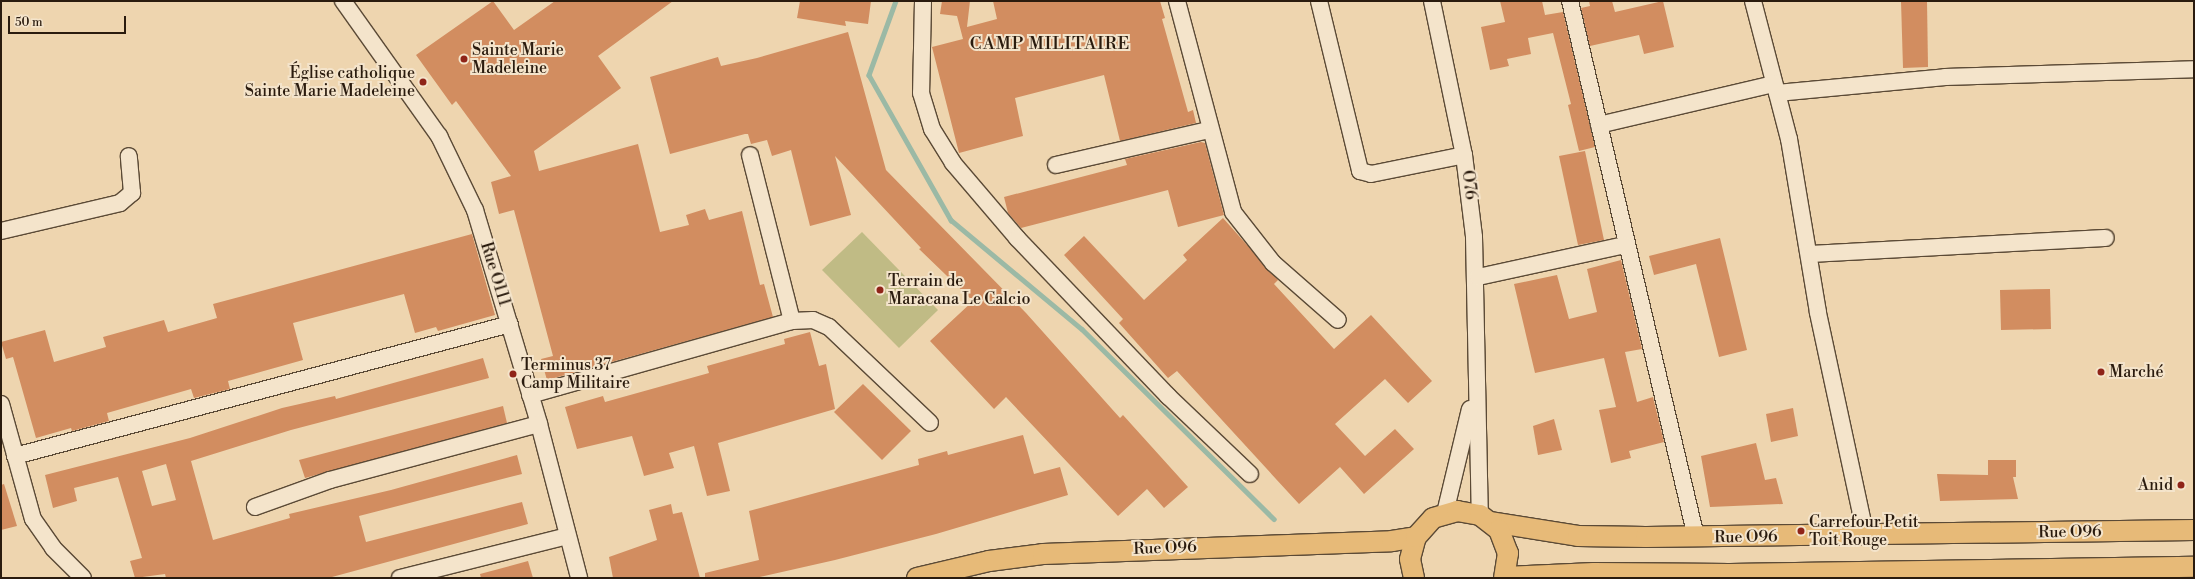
<!DOCTYPE html>
<html>
<head>
<meta charset="utf-8">
<style>
  body { margin:0 }
  #map { position:relative; width:2195px; height:579px; overflow:hidden; background:#eed5af; font-family:"Libre Bodoni",serif }
  div>[style] { position:absolute }
  .green>* { inset:0; background:#c0bb85 }
  .stream>* { height:4.5px; margin:-2.25px; padding:0 2.25px; transform-origin:2.25px; border-radius:2.25px; background:#9bb9a5 }
  .building>* { inset:0; background:#d28d60 }
  .roads { filter:drop-shadow(1px 0 #5b4a36) drop-shadow(-1px 0 #5b4a36) drop-shadow(0 1px #5b4a36) drop-shadow(0 -1px #5b4a36) }
  .minor>* { height:16px; margin:-8px; padding:0 8px; transform-origin:8px; border-radius:8px; background:#f4e4cb }
  .major>* { height:20px; margin:-10px; padding:0 10px; transform-origin:10px; border-radius:10px; background:#e7ba78 }
  .dots>* { width:11px; height:11px; translate:-50% -50%; box-sizing:border-box; border:2px solid #f4e4cb; border-radius:50% }
  span { translate:-50% -50%; white-space:nowrap; text-align:center; line-height:1.15; -webkit-text-stroke:4px #f4e4cb; paint-order:stroke }
  .poi-label { font-size:16px; color:#2a1b0e }
  .left { translate:0 -50%; text-align:left }
  .right { translate:-100% -50%; text-align:right }
  .street-label { font-size:16px; color:#2a1b0e }
  .neighbourhood-label { font-size:17px; color:#2a1b0e; letter-spacing:1px }
  .frame { position:absolute; inset:0; border:2px solid #2a1b0e; pointer-events:none }
  .scale { position:absolute; left:8px; top:16px; width:118px; height:18px; box-sizing:border-box; border:2px solid #2a1b0e; border-top:0; padding-left:5px; font-size:12px; line-height:14px; white-space:nowrap; color:#2a1b0e; -webkit-text-stroke:3px #f4e4cb; paint-order:stroke }
</style>
</head>
<body>
<div id="map">
  <div class="green">
    <div style="clip-path:polygon(862px 232px,938px 310px,899px 348px,822px 270px)"></div>
  </div>
  <div class="stream">
    <div style="left:896px;top:1px;width:79px;rotate:110deg"></div>
    <div style="left:869px;top:75px;width:167px;rotate:60.5deg"></div>
    <div style="left:951px;top:220px;width:170px;rotate:39.8deg"></div>
    <div style="left:1082px;top:329px;width:270px;rotate:44.7deg"></div>
  </div>
  <div class="building">
    <div style="clip-path:polygon(493px 1px,514px 30px,555px 1px,673px 1px,598px 56px,621px 88px,534px 151px,539px 171px,638px 144px,660px 232px,689px 225px,686px 215px,705px 209px,709px 220px,742px 211px,760px 285px,764px 284px,773px 317px,547px 380px,541px 359px,553px 356px,514px 210px,499px 214px,491px 182px,511px 176px,456px 101px,452px 105px,416px 55px)"></div>
    <div style="clip-path:polygon(800px 1px,871px 1px,868px 24px,845px 21px,846px 26px,797px 18px)"></div>
    <div style="clip-path:polygon(942px 1px,970px 1px,967px 27px,997px 19px,993px 1px,1160px 1px,1165px 18px,1162px 19px,1188px 112px,1193px 110px,1196px 123px,1120px 141px,1104px 75px,1015px 98px,1023px 136px,959px 153px,932px 47px,963px 39px,957px 16px,940px 14px)"></div>
    <div style="clip-path:polygon(1500px 1px,1542px 1px,1545px 15px,1563px 12px,1595px 147px,1579px 151px,1568px 105px,1571px 104px,1553px 33px,1528px 38px,1531px 54px,1507px 59px,1509px 66px,1490px 70px,1481px 27px,1505px 22px)"></div>
    <div style="clip-path:polygon(1589px 1px,1612px 1px,1615px 12px,1663px 1px,1674px 47px,1644px 54px,1639px 35px,1590px 46px,1581px 8px,1590px 6px)"></div>
    <div style="clip-path:polygon(1901px 1px,1927px 1px,1928px 67px,1903px 68px)"></div>
    <div style="clip-path:polygon(848px 32px,886px 170px,1026px 313px,1120px 418px,1123px 415px,1188px 487px,1164px 508px,1147px 489px,1118px 516px,1006px 397px,994px 409px,930px 341px,973px 301px,919px 249px,921px 248px,835px 156px,851px 215px,810px 226px,791px 150px,772px 156px,767px 140px,751px 144px,748px 134px,745px 134px,670px 154px,650px 77px,718px 57px,721px 66px,757px 58px)"></div>
    <div style="clip-path:polygon(1201px 142px,1205px 143px,1224px 215px,1178px 227px,1168px 190px,1021px 228px,1008px 213px,1004px 197px,1127px 165px,1125px 159px)"></div>
    <div style="clip-path:polygon(1585px 151px,1604px 240px,1578px 245px,1559px 156px)"></div>
    <div style="clip-path:polygon(1223px 218px,1278px 280px,1274px 284px,1334px 349px,1371px 315px,1432px 381px,1408px 403px,1385px 379px,1335px 424px,1365px 456px,1395px 429px,1414px 449px,1364px 494px,1340px 467px,1299px 504px,1177px 371px,1168px 378px,1119px 323px,1123px 319px,1064px 255px,1084px 236px,1144px 300px,1187px 260px,1183px 255px)"></div>
    <div style="clip-path:polygon(472px 234px,495px 315px,438px 331px,436px 327px,415px 333px,404px 294px,293px 323px,303px 360px,228px 381px,230px 389px,194px 398px,191px 389px,107px 413px,109px 421px,72px 431px,71px 428px,36px 438px,13px 357px,6px 359px,1px 342px,45px 330px,54px 362px,106px 347px,103px 337px,164px 320px,168px 332px,217px 318px,213px 304px)"></div>
    <div style="clip-path:polygon(1720px 238px,1747px 350px,1719px 357px,1696px 264px,1654px 275px,1649px 256px)"></div>
    <div style="clip-path:polygon(1621px 260px,1642px 349px,1625px 352px,1637px 402px,1653px 397px,1664px 442px,1629px 451px,1631px 458px,1611px 463px,1599px 410px,1616px 407px,1604px 358px,1535px 373px,1514px 284px,1557px 275px,1569px 319px,1597px 312px,1587px 269px)"></div>
    <div style="clip-path:polygon(2050px 289px,2051px 329px,2001px 330px,2000px 290px)"></div>
    <div style="clip-path:polygon(810px 332px,819px 366px,826px 364px,835px 409px,718px 443px,730px 491px,707px 496px,694px 446px,669px 453px,674px 468px,644px 476px,632px 436px,577px 449px,565px 407px,603px 396px,605px 402px,709px 373px,707px 366px,785px 344px,784px 339px)"></div>
    <div style="clip-path:polygon(evenodd,483px 358px,489px 378px,291px 430px,191px 461px,213px 540px,290px 518px,289px 514px,391px 490px,517px 455px,522px 474px,359px 516px,366px 542px,522px 502px,528px 524px,332px 577px,166px 578px,165px 574px,135px 578px,130px 561px,142px 558px,118px 477px,74px 488px,77px 501px,53px 508px,45px 475px,190px 438px,282px 408px,335px 396px,336px 399px,483px 358px,166px 464px,176px 500px,152px 506px,142px 471px,166px 464px)"></div>
    <div style="clip-path:polygon(863px 384px,911px 431px,882px 460px,834px 412px)"></div>
    <div style="clip-path:polygon(503px 406px,507px 423px,305px 478px,299px 460px)"></div>
    <div style="clip-path:polygon(1793px 408px,1798px 436px,1771px 442px,1766px 414px)"></div>
    <div style="clip-path:polygon(1554px 419px,1562px 450px,1538px 455px,1533px 426px)"></div>
    <div style="clip-path:polygon(1023px 435px,1034px 474px,1060px 467px,1068px 495px,936px 534px,835px 560px,755px 578px,705px 578px,705px 573px,759px 560px,749px 511px,919px 465px,918px 459px,947px 451px,948px 455px)"></div>
    <div style="clip-path:polygon(1756px 443px,1765px 480px,1776px 478px,1783px 504px,1710px 507px,1701px 456px)"></div>
    <div style="clip-path:polygon(1988px 460px,2016px 460px,2016px 477px,2013px 477px,2018px 499px,1940px 501px,1937px 474px,1988px 475px)"></div>
    <div style="clip-path:polygon(4px 484px,17px 526px,1px 530px,1px 485px)"></div>
    <div style="clip-path:polygon(671px 504px,673px 514px,682px 512px,700px 578px,613px 578px,609px 557px,657px 540px,649px 510px)"></div>
    <div style="clip-path:polygon(528px 561px,533px 578px,481px 578px,480px 574px)"></div>
  </div>
  <div class="roads">
    <div class="minor">
      <div style="left:343px;top:1px;width:166px;rotate:54.6deg"></div>
      <div style="left:439px;top:136px;width:82px;rotate:64.1deg"></div>
      <div style="left:475px;top:210px;width:223px;rotate:73.3deg"></div>
      <div style="left:539px;top:424px;width:159px;rotate:75.4deg"></div>
      <div style="left:923px;top:1px;width:92px;rotate:91.2deg"></div>
      <div style="left:921px;top:93px;width:38px;rotate:73deg"></div>
      <div style="left:932px;top:129px;width:40px;rotate:58deg"></div>
      <div style="left:953px;top:163px;width:99px;rotate:49.5deg"></div>
      <div style="left:1017px;top:238px;width:219px;rotate:46.3deg"></div>
      <div style="left:1168px;top:396px;width:113px;rotate:43.6deg"></div>
      <div style="left:1177px;top:1px;width:218px;rotate:75.1deg"></div>
      <div style="left:1233px;top:212px;width:65px;rotate:51.9deg"></div>
      <div style="left:1273px;top:263px;width:86px;rotate:41.2deg"></div>
      <div style="left:1319px;top:1px;width:175px;rotate:76.4deg"></div>
      <div style="left:1360px;top:171px;width:11px;rotate:15deg"></div>
      <div style="left:1371px;top:174px;width:95px;rotate:-11.5deg"></div>
      <div style="left:1432px;top:1px;width:157px;rotate:78.3deg"></div>
      <div style="left:1464px;top:155px;width:83px;rotate:83deg"></div>
      <div style="left:1474px;top:237px;width:278px;rotate:88.8deg"></div>
      <div style="left:1570px;top:1px;width:551px;rotate:76.77deg"></div>
      <div style="left:1753px;top:1px;width:143px;rotate:75.4deg"></div>
      <div style="left:1789px;top:139px;width:176px;rotate:80.5deg"></div>
      <div style="left:1818px;top:313px;width:228px;rotate:77.9deg"></div>
      <div style="left:1777px;top:93px;width:169px;rotate:-5.4deg"></div>
      <div style="left:1945px;top:77px;width:249px;rotate:-1.8deg"></div>
      <div style="left:1599px;top:125px;width:180px;rotate:-13.2deg"></div>
      <div style="left:1056px;top:165px;width:157px;rotate:-12.9deg"></div>
      <div style="left:1px;top:231px;width:122px;rotate:-13.2deg"></div>
      <div style="left:120px;top:203px;width:16px;rotate:-40deg"></div>
      <div style="left:132px;top:193px;width:37px;rotate:-95deg"></div>
      <div style="left:1809px;top:254px;width:297px;rotate:-3.1deg"></div>
      <div style="left:1478px;top:277px;width:150px;rotate:-12.3deg"></div>
      <div style="left:792px;top:321px;width:21px;rotate:-3deg"></div>
      <div style="left:813px;top:320px;width:17px;rotate:24deg"></div>
      <div style="left:829px;top:327px;width:139px;rotate:43.5deg"></div>
      <div style="left:530px;top:395px;width:272px;rotate:-15.8deg"></div>
      <div style="left:792px;top:321px;width:171px;rotate:-104.2deg"></div>
      <div style="left:1px;top:404px;width:119px;rotate:74.5deg"></div>
      <div style="left:33px;top:519px;width:35px;rotate:55deg"></div>
      <div style="left:53px;top:548px;width:42px;rotate:45deg"></div>
      <div style="left:15px;top:456px;width:512px;rotate:-14.93deg"></div>
      <div style="left:255px;top:507px;width:80px;rotate:-19.8deg"></div>
      <div style="left:330px;top:480px;width:216px;rotate:-15deg"></div>
      <div style="left:1445px;top:513px;width:107px;rotate:-76.5deg"></div>
      <div style="left:400px;top:578px;width:172px;rotate:-14.1deg"></div>
    </div>
    <div class="major">
      <div style="left:1491px;top:522px;width:88px;rotate:9.1deg"></div>
      <div style="left:1578px;top:536px;width:68px;rotate:0.8deg"></div>
      <div style="left:1646px;top:537px;width:548px;rotate:-0.73deg"></div>
      <div style="left:1505px;top:577px;width:89px;rotate:-2.6deg"></div>
      <div style="left:1594px;top:573px;width:136px;rotate:0.4deg"></div>
      <div style="left:1730px;top:574px;width:464px;rotate:-0.9deg"></div>
      <div style="left:917px;top:578px;width:74px;rotate:-13.3deg"></div>
      <div style="left:989px;top:561px;width:54px;rotate:-7.4deg"></div>
      <div style="left:1043px;top:554px;width:349px;rotate:-2.1deg"></div>
      <div style="left:1392px;top:541px;width:24px;rotate:-9deg"></div>
      <div style="left:1414px;top:578px;width:19px;rotate:-102deg"></div>
      <div style="left:1410px;top:559px;width:23px;rotate:-75deg"></div>
      <div style="left:1416px;top:537px;width:25px;rotate:-48deg"></div>
      <div style="left:1433px;top:518px;width:25px;rotate:-16deg"></div>
      <div style="left:1457px;top:511px;width:23px;rotate:10deg"></div>
      <div style="left:1480px;top:515px;width:24px;rotate:38deg"></div>
      <div style="left:1499px;top:530px;width:25px;rotate:69deg"></div>
      <div style="left:1508px;top:553px;width:25px;rotate:99deg"></div>
    </div>
  </div>
  <div class="dots">
    <div style="left:464px;top:59px;background:#8f2418"></div>
    <div style="left:423px;top:82px;background:#8f2418"></div>
    <div style="left:880px;top:290px;background:#8f2418"></div>
    <div style="left:2101px;top:372px;background:#8f2418"></div>
    <div style="left:513px;top:374px;background:#8f2418"></div>
    <div style="left:2181px;top:485px;background:#8f2418"></div>
    <div style="left:1801px;top:531px;background:#8f2418"></div>
  </div>
  <div class="poi-label">
    <span class="left" style="left:472px;top:59px">Sainte Marie<br>Madeleine</span>
    <span class="right" style="left:415px;top:82px">Église catholique<br>Sainte Marie Madeleine</span>
    <span class="left" style="left:888px;top:290px">Terrain de<br>Maracana Le Calcio</span>
    <span class="left" style="left:521px;top:374px">Terminus 37<br>Camp Militaire</span>
    <span class="left" style="left:2109px;top:372px">Marché</span>
    <span class="right" style="left:2173px;top:485px">Anid</span>
    <span class="left" style="left:1809px;top:531px">Carrefour Petit<br>Toit Rouge</span>
  </div>
  <div class="street-label">
    <span style="left:1469px;top:185px;rotate:83deg">O76</span>
    <span style="left:495px;top:274px;rotate:73deg">Rue O111</span>
    <span style="left:2070px;top:532px;rotate:-1deg">Rue O96</span>
    <span style="left:1746px;top:537px;rotate:-1deg">Rue O96</span>
    <span style="left:1165px;top:548px;rotate:-2deg">Rue O96</span>
  </div>
  <div class="neighbourhood-label">
    <span style="left:1050px;top:45px">CAMP MILITAIRE</span>
  </div>
  <div class="frame"></div>
  <div class="scale">50 m</div>
</div>
</body>
</html>
